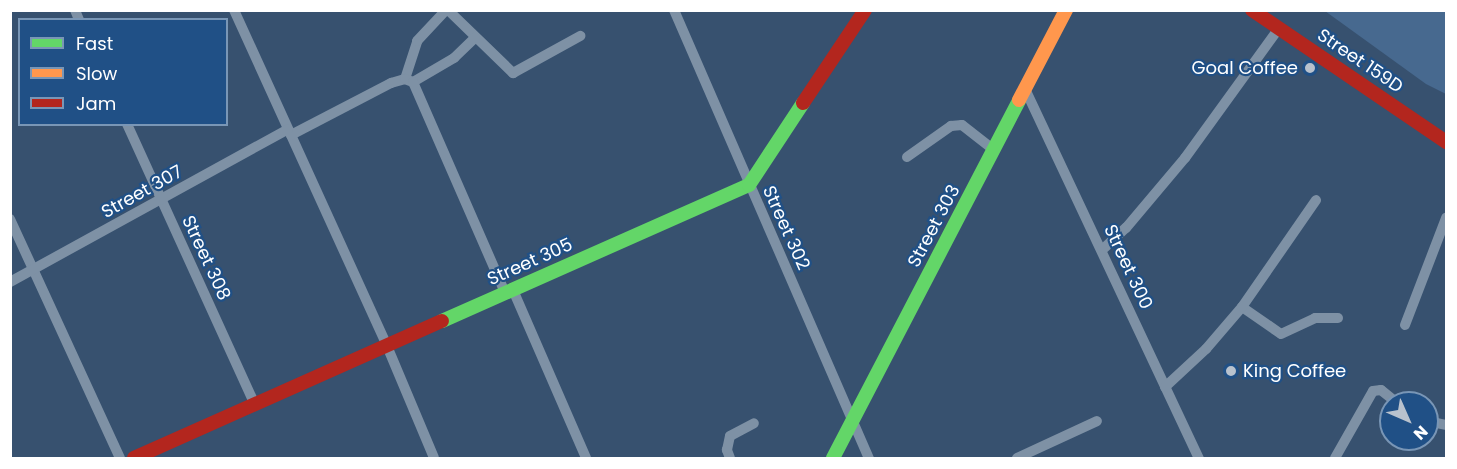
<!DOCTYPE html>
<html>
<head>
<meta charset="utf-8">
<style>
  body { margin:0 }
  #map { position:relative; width:1457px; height:469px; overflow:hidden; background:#37516f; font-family:Poppins,sans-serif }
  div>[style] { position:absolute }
  .water>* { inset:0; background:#47698f }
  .street>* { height:10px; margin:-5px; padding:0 5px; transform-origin:5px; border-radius:5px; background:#7e91a5 }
  .fast>* { height:14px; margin:-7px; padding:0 7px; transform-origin:7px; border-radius:7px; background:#63d668 }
  .slow>* { height:14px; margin:-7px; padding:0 7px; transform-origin:7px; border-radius:7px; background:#ff974d }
  .jam>* { height:14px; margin:-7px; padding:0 7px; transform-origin:7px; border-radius:7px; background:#b3261e }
  .dots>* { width:16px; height:16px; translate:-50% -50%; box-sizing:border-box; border:3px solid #205086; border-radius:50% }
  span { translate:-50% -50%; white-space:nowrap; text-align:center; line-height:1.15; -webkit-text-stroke:4.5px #205086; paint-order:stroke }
  .street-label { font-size:18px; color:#fff }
  .poi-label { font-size:18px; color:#fff }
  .right { translate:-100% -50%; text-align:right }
  .left { translate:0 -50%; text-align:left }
  .frame { position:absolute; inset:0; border:12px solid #fff; pointer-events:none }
  .legend { position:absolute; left:18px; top:18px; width:210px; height:108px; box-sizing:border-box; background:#205086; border:2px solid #7996b6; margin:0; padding:8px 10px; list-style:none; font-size:18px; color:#fff }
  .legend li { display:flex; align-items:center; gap:12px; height:30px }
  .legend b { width:30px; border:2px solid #7996b6 }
  .north { position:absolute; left:1379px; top:391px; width:60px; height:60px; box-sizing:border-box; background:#205086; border:2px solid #7996b6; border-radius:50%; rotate:135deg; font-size:16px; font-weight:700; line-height:24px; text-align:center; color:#fff }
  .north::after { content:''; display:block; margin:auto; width:21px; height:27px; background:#b9c2cd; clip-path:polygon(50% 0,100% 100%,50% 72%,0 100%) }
</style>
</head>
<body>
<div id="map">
  <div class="water">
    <div style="clip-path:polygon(1325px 11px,1446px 11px,1446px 94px,1426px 84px)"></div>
  </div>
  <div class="street">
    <div style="left:75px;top:10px;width:11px;rotate:68deg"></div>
    <div style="left:234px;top:10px;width:369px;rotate:65.5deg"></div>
    <div style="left:387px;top:346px;width:121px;rotate:67.2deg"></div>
    <div style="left:448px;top:10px;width:91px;rotate:44.1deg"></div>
    <div style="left:513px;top:73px;width:77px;rotate:-28.9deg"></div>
    <div style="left:674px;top:10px;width:489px;rotate:66.5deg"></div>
    <div style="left:405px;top:79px;width:40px;rotate:-72deg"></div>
    <div style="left:417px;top:41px;width:42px;rotate:-46.9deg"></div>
    <div style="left:413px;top:82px;width:48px;rotate:-30.3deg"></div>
    <div style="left:454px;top:58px;width:29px;rotate:-44deg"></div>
    <div style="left:1026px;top:91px;width:406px;rotate:64.8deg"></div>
    <div style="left:127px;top:124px;width:309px;rotate:65.5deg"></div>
    <div style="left:291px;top:135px;width:113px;rotate:-27.5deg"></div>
    <div style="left:391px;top:83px;width:15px;rotate:-16deg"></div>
    <div style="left:405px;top:79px;width:9px;rotate:21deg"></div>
    <div style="left:413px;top:82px;width:230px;rotate:66.4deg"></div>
    <div style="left:907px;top:157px;width:54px;rotate:-35.2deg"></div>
    <div style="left:951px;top:126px;width:11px;rotate:-5deg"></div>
    <div style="left:962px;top:125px;width:41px;rotate:38deg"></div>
    <div style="left:10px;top:219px;width:263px;rotate:65.3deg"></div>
    <div style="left:1102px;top:250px;width:33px;rotate:-43deg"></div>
    <div style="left:1126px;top:228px;width:92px;rotate:-49.9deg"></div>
    <div style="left:1185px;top:158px;width:160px;rotate:-54.1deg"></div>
    <div style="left:10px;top:282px;width:317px;rotate:-28.8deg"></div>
    <div style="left:513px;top:290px;width:183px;rotate:66.5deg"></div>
    <div style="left:1242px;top:307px;width:47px;rotate:34.7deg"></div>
    <div style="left:1281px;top:334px;width:38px;rotate:-25deg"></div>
    <div style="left:1315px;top:318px;width:23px"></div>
    <div style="left:1405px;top:325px;width:115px;rotate:-69deg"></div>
    <div style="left:1165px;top:387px;width:56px;rotate:-42.8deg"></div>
    <div style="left:1206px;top:349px;width:55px;rotate:-49.4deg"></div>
    <div style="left:1242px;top:307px;width:130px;rotate:-55.3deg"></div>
    <div style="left:1427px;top:421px;width:19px;rotate:12deg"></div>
    <div style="left:730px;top:458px;width:9px;rotate:-111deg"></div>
    <div style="left:727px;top:450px;width:14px;rotate:-78deg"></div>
    <div style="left:730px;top:436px;width:27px;rotate:-28deg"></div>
    <div style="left:1017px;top:458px;width:88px;rotate:-24.8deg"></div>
    <div style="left:1335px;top:458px;width:77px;rotate:-60.4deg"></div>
    <div style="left:1373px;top:391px;width:8px;rotate:-7deg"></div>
    <div style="left:1381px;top:390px;width:21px;rotate:39deg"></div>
  </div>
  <div class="fast">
    <div style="left:442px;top:321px;width:336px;rotate:-23.9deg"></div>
    <div style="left:749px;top:185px;width:98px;rotate:-56.6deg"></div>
    <div style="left:833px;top:458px;width:403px;rotate:-62.5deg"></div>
  </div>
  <div class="slow">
    <div style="left:1019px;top:100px;width:102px;rotate:-62.4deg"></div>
  </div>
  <div class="jam">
    <div style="left:1252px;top:10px;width:235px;rotate:34.2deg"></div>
    <div style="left:803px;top:103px;width:112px;rotate:-56.3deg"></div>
    <div style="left:134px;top:458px;width:337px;rotate:-24deg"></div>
  </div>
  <div class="dots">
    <div style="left:1310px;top:68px;background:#b9c2cd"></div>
    <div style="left:1231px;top:371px;background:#b9c2cd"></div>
  </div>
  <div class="street-label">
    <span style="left:1360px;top:61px;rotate:34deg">Street 159D</span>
    <span style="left:142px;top:192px;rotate:-29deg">Street 307</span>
    <span style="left:934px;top:226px;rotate:-62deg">Street 303</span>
    <span style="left:786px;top:228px;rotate:66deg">Street 302</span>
    <span style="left:206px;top:258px;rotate:65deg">Street 308</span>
    <span style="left:530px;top:262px;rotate:-24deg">Street 305</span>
    <span style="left:1128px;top:267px;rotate:65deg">Street 300</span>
  </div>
  <div class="poi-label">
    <span class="right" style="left:1298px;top:68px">Goal Coffee</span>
    <span class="left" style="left:1243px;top:371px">King Coffee</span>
  </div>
  <div class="frame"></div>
  <ul class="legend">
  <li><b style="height:8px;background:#63d668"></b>Fast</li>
  <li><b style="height:8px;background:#ff974d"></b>Slow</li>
  <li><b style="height:8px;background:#b3261e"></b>Jam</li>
  </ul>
  <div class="north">N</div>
</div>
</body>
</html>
